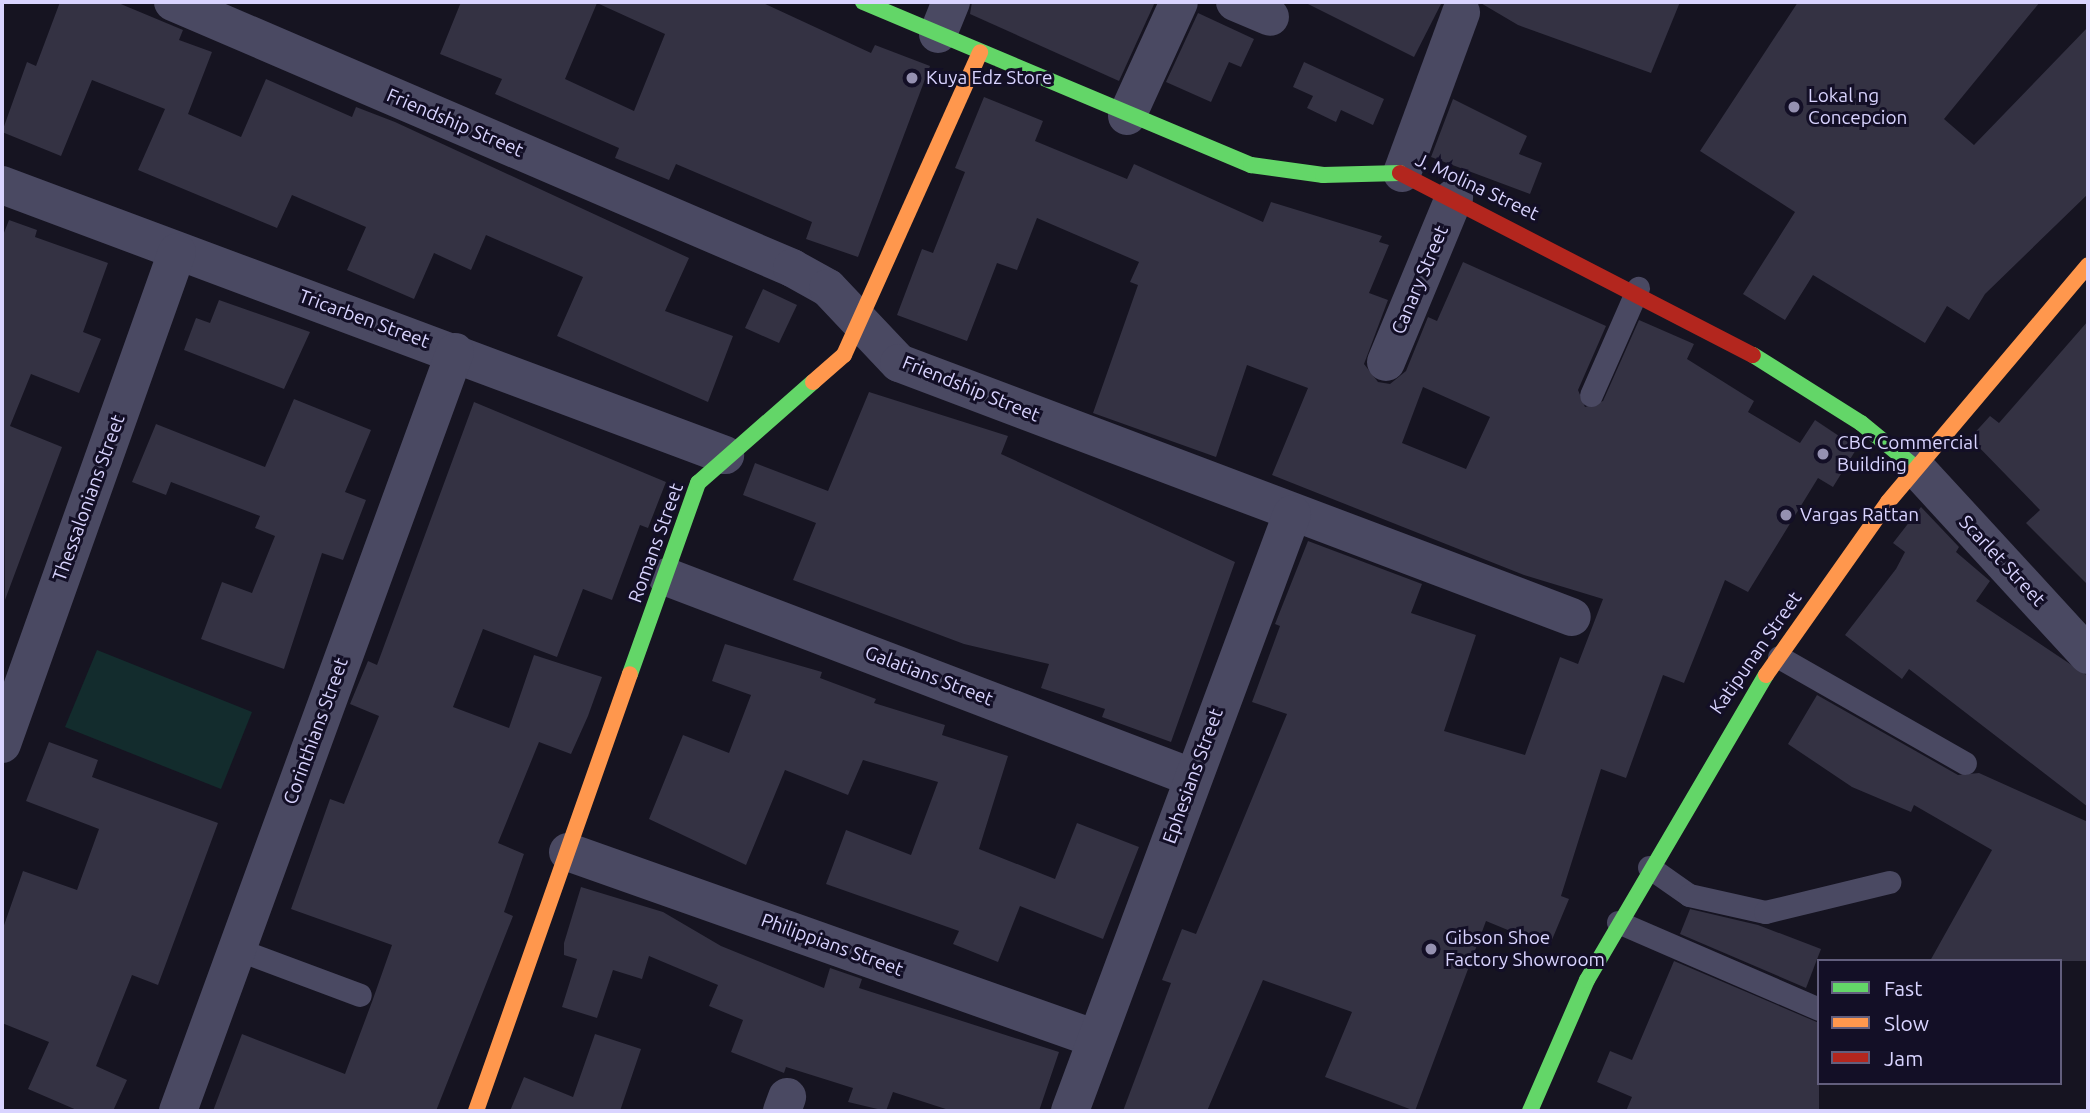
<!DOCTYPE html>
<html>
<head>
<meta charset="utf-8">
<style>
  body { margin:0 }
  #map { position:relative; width:2090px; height:1113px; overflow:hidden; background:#161421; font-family:Ubuntu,sans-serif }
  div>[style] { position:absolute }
  .green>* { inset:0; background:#132c2d }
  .building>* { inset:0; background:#343243 }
  .lane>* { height:23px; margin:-11.5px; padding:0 11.5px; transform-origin:11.5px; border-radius:11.5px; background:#4a4962 }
  .street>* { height:38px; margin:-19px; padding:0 19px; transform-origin:19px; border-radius:19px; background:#4a4962 }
  .fast>* { height:16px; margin:-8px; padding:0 8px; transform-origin:8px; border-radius:8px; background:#63d668 }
  .slow>* { height:16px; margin:-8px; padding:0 8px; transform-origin:8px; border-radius:8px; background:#ff974d }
  .jam>* { height:16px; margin:-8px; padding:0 8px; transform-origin:8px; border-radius:8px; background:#b3261e }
  .dots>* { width:19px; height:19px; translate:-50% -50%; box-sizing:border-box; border:4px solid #130f26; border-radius:50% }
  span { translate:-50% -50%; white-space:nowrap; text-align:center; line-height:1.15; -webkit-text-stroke:6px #130f26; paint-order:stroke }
  .poi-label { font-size:19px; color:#d9d4ff }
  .left { translate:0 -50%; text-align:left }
  .street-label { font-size:19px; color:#d9d4ff }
  .frame { position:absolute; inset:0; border:4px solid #d9d4ff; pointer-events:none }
  .legend { position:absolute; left:1817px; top:959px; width:245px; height:126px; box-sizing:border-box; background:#130f26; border:2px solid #625e7d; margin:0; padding:9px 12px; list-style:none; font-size:21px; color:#d9d4ff }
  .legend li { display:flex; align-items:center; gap:14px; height:35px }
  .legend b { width:35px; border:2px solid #625e7d }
</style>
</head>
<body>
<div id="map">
  <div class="green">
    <div style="clip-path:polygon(97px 650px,252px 712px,221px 789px,65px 727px)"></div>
  </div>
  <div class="building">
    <div style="clip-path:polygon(60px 2px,116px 2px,183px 30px,179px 40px,212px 52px,188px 114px,241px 137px,266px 79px,352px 117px,356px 107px,395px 122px,689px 258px,665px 311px,733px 336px,708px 402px,557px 336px,583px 277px,486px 235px,471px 270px,434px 253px,414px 299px,347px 270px,366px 227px,292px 195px,277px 228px,138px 170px,165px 109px,92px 80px,61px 156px,2px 132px,27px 62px,36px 66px)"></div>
    <div style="clip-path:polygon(evenodd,461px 2px,761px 2px,871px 53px,875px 45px,930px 66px,858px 257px,806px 239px,812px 222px,676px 164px,669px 180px,615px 158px,619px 148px,495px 94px,502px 79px,440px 54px,461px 2px,597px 3px,665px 34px,634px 111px,565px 79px,597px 3px)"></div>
    <div style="clip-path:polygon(972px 2px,1155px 2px,1119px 81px,970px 14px)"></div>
    <div style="clip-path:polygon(1304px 2px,1442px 2px,1414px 57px)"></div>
    <div style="clip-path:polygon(1479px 2px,1680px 2px,1651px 73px,1518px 25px)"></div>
    <div style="clip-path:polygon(1798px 2px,2040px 2px,1944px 119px,1974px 145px,2088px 27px,2088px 194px,1985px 294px,1969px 320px,1947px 306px,1925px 343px,1813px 275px,1785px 320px,1743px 294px,1795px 212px,1700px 151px)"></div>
    <div style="clip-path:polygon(1198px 13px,1254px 39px,1241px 67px,1229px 62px,1211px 102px,1166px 82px)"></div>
    <div style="clip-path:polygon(1304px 62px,1384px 99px,1373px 125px,1341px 110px,1336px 122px,1307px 108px,1313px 96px,1293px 87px)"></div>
    <div style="clip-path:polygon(evenodd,984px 97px,1043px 121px,1035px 141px,1127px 179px,1134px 164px,1263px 222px,1271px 202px,1382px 236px,1379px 242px,1389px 245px,1369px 293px,1388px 300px,1364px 364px,1378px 382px,1390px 384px,1406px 371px,1428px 317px,1437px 321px,1463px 262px,1606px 326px,1578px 390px,1585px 407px,1603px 401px,1639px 320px,1694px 344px,1687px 359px,1754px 401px,1748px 412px,1800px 443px,1815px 420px,1857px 448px,1833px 487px,1818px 478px,1748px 592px,1725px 580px,1684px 683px,1663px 675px,1626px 778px,1601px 769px,1561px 896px,1569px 899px,1549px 947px,1486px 921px,1415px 1111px,1325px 1077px,1352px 1012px,1263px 980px,1207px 1111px,1123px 1111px,1171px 983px,1162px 980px,1182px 929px,1196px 934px,1287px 714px,1252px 702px,1280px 626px,1275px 624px,1308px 541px,1422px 584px,1411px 613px,1476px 635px,1444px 731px,1525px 755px,1560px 657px,1578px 664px,1603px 599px,1524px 575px,1272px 475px,1308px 388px,1247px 365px,1216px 457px,1093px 413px,1138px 285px,1130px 282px,1139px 262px,1037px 218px,1017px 270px,997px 263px,967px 341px,897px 315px,922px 249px,933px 253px,965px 172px,955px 168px,984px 97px,1423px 387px,1490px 417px,1466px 469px,1402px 443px,1423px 387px)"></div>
    <div style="clip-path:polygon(1453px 99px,1527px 136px,1519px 154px,1542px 163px,1530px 194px,1431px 157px)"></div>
    <div style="clip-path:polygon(9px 220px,37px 230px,35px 237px,108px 263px,83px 332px,101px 339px,79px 393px,31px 374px,10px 426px,62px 447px,5px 600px,2px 238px)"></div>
    <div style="clip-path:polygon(763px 289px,797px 305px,779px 343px,745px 328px)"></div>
    <div style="clip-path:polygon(219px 300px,310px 332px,284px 389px,184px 350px,196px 318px,210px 323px)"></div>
    <div style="clip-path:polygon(2088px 321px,2088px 585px,2026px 523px,2040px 510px,1970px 438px,1990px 416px,1999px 423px)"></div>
    <div style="clip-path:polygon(869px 392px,1008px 436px,1001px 454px,1235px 562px,1171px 742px,1102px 717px,1105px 709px,1041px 688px,1049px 664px,964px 644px,793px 580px,816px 523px,743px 495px,755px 463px,828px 491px)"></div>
    <div style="clip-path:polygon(294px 399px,371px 430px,345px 492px,366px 500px,343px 560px,322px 553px,284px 669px,201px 639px,222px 582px,252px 593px,275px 536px,255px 528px,260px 516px,171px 482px,166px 495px,132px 482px,156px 424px,265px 467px)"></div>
    <div style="clip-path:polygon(474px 402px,666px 482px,648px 528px,640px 525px,612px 600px,583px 589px,557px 657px,483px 629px,453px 707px,509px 728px,534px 655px,602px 677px,588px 716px,571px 754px,539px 742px,498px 843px,524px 854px,504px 912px,513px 916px,436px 1111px,213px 1111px,242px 1034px,345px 1074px,373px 999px,392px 945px,291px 909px,330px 799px,344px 804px,379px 716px,350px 704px,368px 661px,377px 665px)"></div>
    <div style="clip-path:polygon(1921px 507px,1959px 547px,1956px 552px,1990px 581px,1976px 601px,2088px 676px,2088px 807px,1909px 669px,1902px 679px,1845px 635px,1896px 569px,1905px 552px,1893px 543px)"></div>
    <div style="clip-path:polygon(725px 644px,822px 672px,820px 678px,876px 699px,874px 703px,945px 725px,942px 735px,1008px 756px,979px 849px,1055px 879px,1077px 823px,1139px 847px,1103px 939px,1020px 906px,998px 962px,953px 944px,959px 931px,826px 884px,846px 830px,911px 855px,938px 782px,863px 760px,848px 795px,785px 770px,746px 865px,649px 819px,683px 735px,729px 753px,751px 695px,712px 681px)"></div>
    <div style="clip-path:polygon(1817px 695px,1958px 775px,1979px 773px,2088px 822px,2088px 961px,1930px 961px,1992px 850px,1914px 805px,1911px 812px,1852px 787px,1788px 744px)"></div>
    <div style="clip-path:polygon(49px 742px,98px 760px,92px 777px,218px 823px,158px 985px,132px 975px,96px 1066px,127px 1080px,113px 1111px,79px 1111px,28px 1089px,49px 1042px,2px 1023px,2px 931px,23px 871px,77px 890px,99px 829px,26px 801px)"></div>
    <div style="clip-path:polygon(581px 887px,663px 912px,721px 946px,824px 988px,830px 968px,862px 979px,859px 988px,1059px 1052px,1039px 1111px,952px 1111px,893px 1092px,886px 1111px,848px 1102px,853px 1088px,786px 1067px,784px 1073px,731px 1052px,743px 1020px,709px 1006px,718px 985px,649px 956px,642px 979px,613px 970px,597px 1018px,562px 1007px,577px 959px,564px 955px,564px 943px)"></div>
    <div style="clip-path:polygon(1690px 909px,1758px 925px,1821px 949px,1806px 988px,1680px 934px)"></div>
    <div style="clip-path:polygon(1674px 961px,1819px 1023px,1819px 1111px,1626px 1111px,1632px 1097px,1597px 1082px,1610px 1051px,1632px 1060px)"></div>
    <div style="clip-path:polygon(595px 1034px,641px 1049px,620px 1111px,510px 1111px,524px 1077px,573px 1097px)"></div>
  </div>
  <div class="lane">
    <div style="left:1591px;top:395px;width:117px;rotate:-66.3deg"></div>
    <div style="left:1779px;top:657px;width:214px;rotate:29.7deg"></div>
    <div style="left:1649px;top:867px;width:49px;rotate:35deg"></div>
    <div style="left:1689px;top:895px;width:78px;rotate:12.6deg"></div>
    <div style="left:1765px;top:912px;width:128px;rotate:-13.6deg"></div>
    <div style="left:1618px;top:922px;width:219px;rotate:23.4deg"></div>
    <div style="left:237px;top:949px;width:131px;rotate:20.5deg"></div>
  </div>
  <div class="street">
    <div style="left:173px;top:2px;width:674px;rotate:23.25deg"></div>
    <div style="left:792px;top:268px;width:41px;rotate:29.1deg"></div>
    <div style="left:828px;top:288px;width:103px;rotate:46.6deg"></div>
    <div style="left:899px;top:363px;width:719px;rotate:20.68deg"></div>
    <div style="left:1235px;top:2px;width:38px;rotate:23deg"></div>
    <div style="left:938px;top:34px;width:35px;rotate:-68deg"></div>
    <div style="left:1127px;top:116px;width:125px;rotate:-65.5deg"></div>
    <div style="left:1402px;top:173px;width:171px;rotate:-69.8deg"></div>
    <div style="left:2px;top:185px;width:772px;rotate:20.48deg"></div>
    <div style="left:1386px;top:362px;width:178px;rotate:-67.5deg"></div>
    <div style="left:1916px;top:468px;width:254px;rotate:47.4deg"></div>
    <div style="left:667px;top:577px;width:561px;rotate:20.89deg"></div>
    <div style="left:2px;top:744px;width:522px;rotate:-70.42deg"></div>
    <div style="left:568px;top:852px;width:560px;rotate:19.5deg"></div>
    <div style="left:178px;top:1111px;width:808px;rotate:-69.95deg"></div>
    <div style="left:782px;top:1111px;width:15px;rotate:-70deg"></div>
    <div style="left:1070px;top:1111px;width:637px;rotate:-69.6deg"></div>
  </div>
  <div class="fast">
    <div style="left:863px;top:2px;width:421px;rotate:22.8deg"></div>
    <div style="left:1251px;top:165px;width:73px;rotate:7.9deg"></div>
    <div style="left:1323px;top:175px;width:77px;rotate:-1.5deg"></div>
    <div style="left:1753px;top:355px;width:128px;rotate:32.2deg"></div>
    <div style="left:1861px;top:423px;width:71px;rotate:39.3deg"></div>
    <div style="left:630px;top:674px;width:203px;rotate:-70.4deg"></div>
    <div style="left:698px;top:483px;width:153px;rotate:-41.3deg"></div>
    <div style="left:1530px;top:1111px;width:143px;rotate:-66.5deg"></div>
    <div style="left:1587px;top:980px;width:354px;rotate:-59.6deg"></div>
  </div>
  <div class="slow">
    <div style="left:813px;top:382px;width:41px;rotate:-41.1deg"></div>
    <div style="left:844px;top:355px;width:332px;rotate:-65.8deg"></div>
    <div style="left:1766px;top:675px;width:212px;rotate:-54.8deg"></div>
    <div style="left:1888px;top:502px;width:310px;rotate:-49.8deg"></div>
    <div style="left:476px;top:1111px;width:463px;rotate:-70.6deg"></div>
  </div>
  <div class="jam">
    <div style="left:1400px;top:173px;width:397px;rotate:27.3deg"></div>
  </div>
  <div class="dots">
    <div style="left:912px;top:78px;background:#9591b1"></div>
    <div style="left:1794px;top:107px;background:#9591b1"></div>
    <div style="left:1823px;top:454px;background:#9591b1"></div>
    <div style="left:1786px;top:515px;background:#9591b1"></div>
    <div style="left:1431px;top:949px;background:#9591b1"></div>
  </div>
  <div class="poi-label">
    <span class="left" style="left:926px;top:78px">Kuya Edz Store</span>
    <span class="left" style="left:1808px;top:107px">Lokal ng<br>Concepcion</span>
    <span class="left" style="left:1837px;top:454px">CBC Commercial<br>Building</span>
    <span class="left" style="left:1800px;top:515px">Vargas Rattan</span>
    <span class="left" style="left:1445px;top:949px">Gibson Shoe<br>Factory Showroom</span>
  </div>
  <div class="street-label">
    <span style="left:455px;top:123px;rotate:23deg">Friendship Street</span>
    <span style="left:1477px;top:187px;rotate:25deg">J. Molina Street</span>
    <span style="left:1420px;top:280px;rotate:-67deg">Canary Street</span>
    <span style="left:364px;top:319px;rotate:20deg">Tricarben Street</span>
    <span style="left:971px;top:389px;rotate:22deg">Friendship Street</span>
    <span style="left:89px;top:498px;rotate:-70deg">Thessalonians Street</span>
    <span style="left:656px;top:543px;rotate:-70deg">Romans Street</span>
    <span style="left:2002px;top:561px;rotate:47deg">Scarlet Street</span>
    <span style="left:1756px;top:653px;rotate:-55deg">Katipunan Street</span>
    <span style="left:929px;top:676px;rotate:21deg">Galatians Street</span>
    <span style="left:316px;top:731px;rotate:-70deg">Corinthians Street</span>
    <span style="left:1193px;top:776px;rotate:-70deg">Ephesians Street</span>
    <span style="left:832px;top:945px;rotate:20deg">Philippians Street</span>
  </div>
  <div class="frame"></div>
  <ul class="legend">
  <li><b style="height:9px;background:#63d668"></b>Fast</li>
  <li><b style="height:9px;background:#ff974d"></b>Slow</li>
  <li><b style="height:9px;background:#b3261e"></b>Jam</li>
  </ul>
</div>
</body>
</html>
